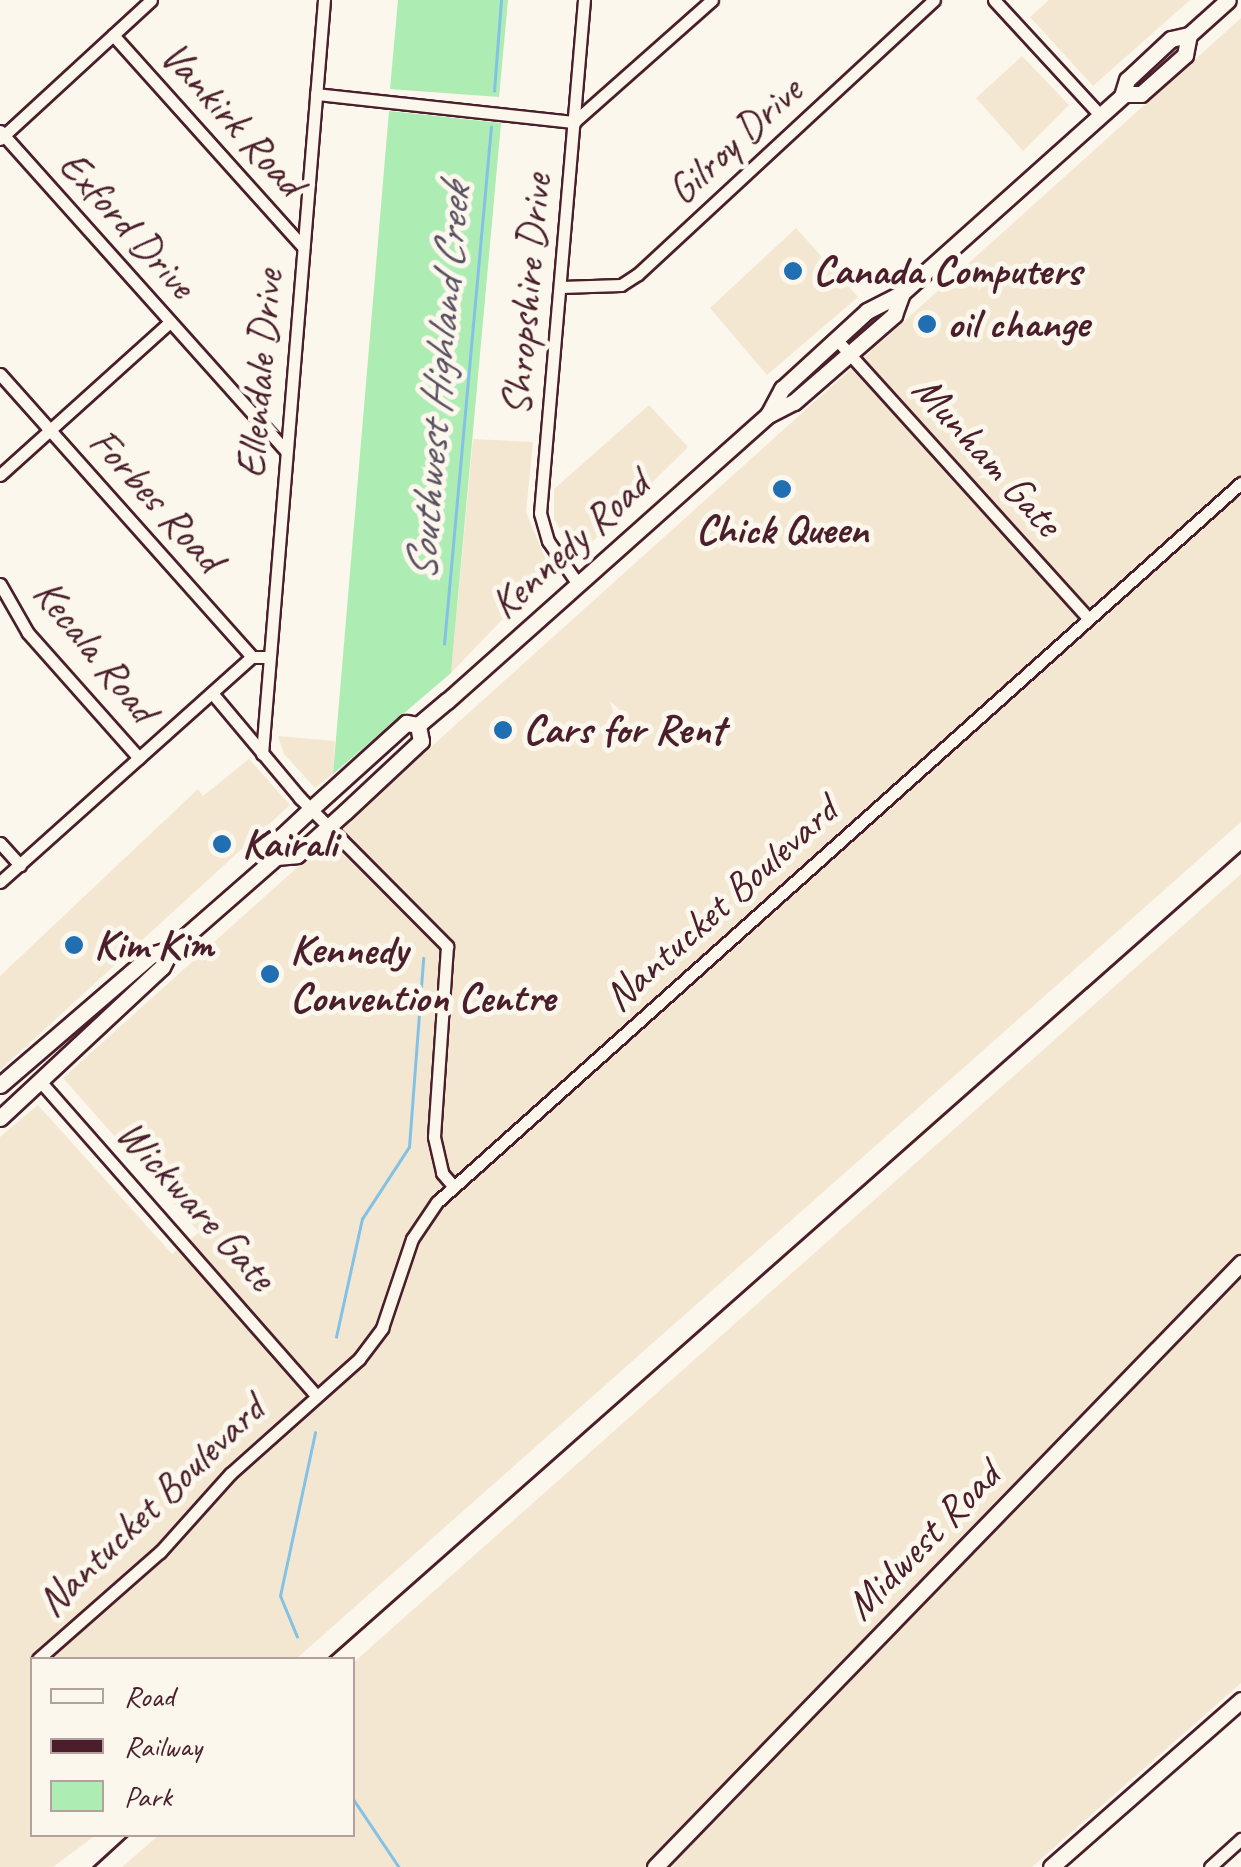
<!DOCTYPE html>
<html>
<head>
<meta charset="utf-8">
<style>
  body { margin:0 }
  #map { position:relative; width:1241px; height:1867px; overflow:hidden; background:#fbf7ec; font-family:Caveat,sans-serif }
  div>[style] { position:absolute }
  .built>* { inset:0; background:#f4e7d2 }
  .green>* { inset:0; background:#adecb3 }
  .stream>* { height:2.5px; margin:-1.25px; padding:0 1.25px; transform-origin:1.25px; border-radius:1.25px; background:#83c2e4 }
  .roads { filter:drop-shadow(2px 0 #4a1f2b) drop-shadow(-2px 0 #4a1f2b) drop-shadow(0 2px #4a1f2b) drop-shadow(0 -2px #4a1f2b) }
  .street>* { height:11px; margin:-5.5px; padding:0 5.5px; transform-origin:5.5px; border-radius:5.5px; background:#fbf7ec }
  .secondary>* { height:15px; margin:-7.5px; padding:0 7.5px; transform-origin:7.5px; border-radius:7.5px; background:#fbf7ec }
  .rail>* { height:2.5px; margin:-1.25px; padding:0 1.25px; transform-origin:1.25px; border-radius:1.25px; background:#4a1f2b }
  .dots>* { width:28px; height:28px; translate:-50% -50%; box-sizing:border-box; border:5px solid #fbf7ec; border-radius:50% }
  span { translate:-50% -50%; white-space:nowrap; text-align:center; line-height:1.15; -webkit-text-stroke:10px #fbf7ec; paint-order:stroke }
  .street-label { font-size:42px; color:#4a1f2b }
  .poi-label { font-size:42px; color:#4a1f2b; font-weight:700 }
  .left { translate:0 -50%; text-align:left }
  .water-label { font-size:45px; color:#5b5062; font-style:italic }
  .legend { position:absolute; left:30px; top:1657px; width:325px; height:180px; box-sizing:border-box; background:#fbf7ec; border:2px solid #b4a19f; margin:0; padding:12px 18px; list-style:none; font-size:30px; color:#4a1f2b }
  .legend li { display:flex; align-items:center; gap:20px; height:50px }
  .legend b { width:50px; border:2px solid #b4a19f }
</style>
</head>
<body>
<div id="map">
  <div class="built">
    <div style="clip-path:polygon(1049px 0,1190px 0,1093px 86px,1030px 17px)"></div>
    <div style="clip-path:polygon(1241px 18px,1241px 822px,296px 1659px,32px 1660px,32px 1834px,96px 1835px,53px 1867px,0 1867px,0 1137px,38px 1105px,172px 1254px,199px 1232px,63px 1078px)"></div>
    <div style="clip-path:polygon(1022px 56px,1069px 105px,1023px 151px,976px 98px)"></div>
    <div style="clip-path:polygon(796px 228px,858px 297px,767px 375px,710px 308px)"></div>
    <div style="clip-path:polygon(649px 405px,688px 447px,576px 558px,554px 519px,554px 489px)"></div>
    <div style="clip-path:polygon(473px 439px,533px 442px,526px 512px,550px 570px,451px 673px)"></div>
    <div style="clip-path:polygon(278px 736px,335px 741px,333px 774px,315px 788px,284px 754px)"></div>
    <div style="clip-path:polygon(249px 759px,290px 805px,0 1070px,0 976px,198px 789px,203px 796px)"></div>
    <div style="clip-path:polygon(1241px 874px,1241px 1683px,1032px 1867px,122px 1867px,159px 1835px,352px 1834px,353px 1663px)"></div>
  </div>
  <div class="green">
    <div style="clip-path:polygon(398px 0,508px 0,499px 97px,390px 89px)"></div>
    <div style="clip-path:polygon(389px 111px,501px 123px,451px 673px,333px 774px)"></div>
  </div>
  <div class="stream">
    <div style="left:494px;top:91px;width:91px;rotate:-85.6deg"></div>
    <div style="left:444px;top:644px;width:519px;rotate:-84.81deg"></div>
    <div style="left:336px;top:1337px;width:121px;rotate:-77.6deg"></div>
    <div style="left:362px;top:1219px;width:86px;rotate:-56.9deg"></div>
    <div style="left:409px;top:1147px;width:189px;rotate:-85.7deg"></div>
    <div style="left:297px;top:1637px;width:44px;rotate:-112.5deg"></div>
    <div style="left:280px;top:1596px;width:167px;rotate:-77.9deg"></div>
    <div style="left:352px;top:1797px;width:84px;rotate:56.1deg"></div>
  </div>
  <div class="roads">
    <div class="street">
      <div style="left:994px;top:0;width:156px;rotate:47.3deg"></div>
      <div style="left:113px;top:35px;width:285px;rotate:48.1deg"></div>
      <div style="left:316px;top:94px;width:260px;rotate:6.2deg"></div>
      <div style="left:574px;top:122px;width:184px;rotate:-41.5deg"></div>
      <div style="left:0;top:131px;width:429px;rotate:48.2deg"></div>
      <div style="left:0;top:139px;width:205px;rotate:-42.6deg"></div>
      <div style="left:561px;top:287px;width:60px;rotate:-1.9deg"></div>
      <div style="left:621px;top:285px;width:20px;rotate:-33deg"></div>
      <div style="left:638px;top:274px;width:403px;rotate:-42.8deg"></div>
      <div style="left:836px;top:339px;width:376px;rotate:47.9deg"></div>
      <div style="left:0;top:374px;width:379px;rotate:48.3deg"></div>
      <div style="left:252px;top:657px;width:16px"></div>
      <div style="left:0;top:475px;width:229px;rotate:-42deg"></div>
      <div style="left:0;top:584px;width:56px;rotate:60.3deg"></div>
      <div style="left:28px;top:633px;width:167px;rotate:48.4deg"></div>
      <div style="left:578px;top:584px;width:52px;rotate:-124.9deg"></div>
      <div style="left:548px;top:541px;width:29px;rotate:-106deg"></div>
      <div style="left:540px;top:513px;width:515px;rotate:-85.1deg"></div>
      <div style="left:212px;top:693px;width:137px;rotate:50deg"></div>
      <div style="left:300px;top:798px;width:209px;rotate:45.2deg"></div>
      <div style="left:447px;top:946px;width:191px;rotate:93.9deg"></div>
      <div style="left:434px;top:1137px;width:37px;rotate:77deg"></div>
      <div style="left:442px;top:1173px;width:18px;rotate:49deg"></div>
      <div style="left:262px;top:754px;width:757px;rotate:-85.3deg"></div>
      <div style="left:0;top:843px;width:30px;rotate:48deg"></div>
      <div style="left:0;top:882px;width:338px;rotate:-41.8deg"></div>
      <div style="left:39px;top:1080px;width:418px;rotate:48.7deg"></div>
      <div style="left:38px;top:1659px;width:162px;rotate:-41.3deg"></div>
      <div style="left:160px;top:1552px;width:105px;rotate:-48.1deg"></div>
      <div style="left:230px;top:1474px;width:173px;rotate:-41.7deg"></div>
      <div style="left:359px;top:1359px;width:39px;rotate:-53deg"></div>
      <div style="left:382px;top:1328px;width:94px;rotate:-71.4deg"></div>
      <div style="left:412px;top:1239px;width:45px;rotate:-56deg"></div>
      <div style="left:437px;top:1202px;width:1079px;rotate:-41.81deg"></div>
      <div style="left:1210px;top:1867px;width:42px;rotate:-42.1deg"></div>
    </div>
    <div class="secondary">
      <div style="left:1124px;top:94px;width:17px"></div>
      <div style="left:1141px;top:94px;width:59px;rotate:-41.6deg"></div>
      <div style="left:1185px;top:55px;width:20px;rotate:-79deg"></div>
      <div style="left:768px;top:415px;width:30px;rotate:-62deg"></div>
      <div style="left:782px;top:389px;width:115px;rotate:-42.5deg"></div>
      <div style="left:867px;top:311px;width:39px;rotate:-27deg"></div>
      <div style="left:902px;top:293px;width:295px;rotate:-41.8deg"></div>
      <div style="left:1122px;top:96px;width:17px;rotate:-73deg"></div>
      <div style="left:1127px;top:80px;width:60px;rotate:-43deg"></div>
      <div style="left:1171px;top:39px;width:18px;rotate:-13deg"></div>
      <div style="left:1189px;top:35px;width:52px;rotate:-41.9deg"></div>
      <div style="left:276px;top:857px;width:21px;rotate:-5deg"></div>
      <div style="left:297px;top:855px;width:64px;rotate:-41.9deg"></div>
      <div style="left:345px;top:812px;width:104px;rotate:-43.1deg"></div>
      <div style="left:421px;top:741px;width:16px;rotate:-101deg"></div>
      <div style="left:0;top:1085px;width:199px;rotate:-40.7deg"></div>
      <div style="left:151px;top:955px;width:21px;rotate:-17deg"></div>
      <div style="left:0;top:1118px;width:221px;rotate:-43deg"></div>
      <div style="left:162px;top:967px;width:20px;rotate:-63deg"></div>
      <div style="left:171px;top:949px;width:140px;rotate:-41.2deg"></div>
      <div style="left:276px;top:857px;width:21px;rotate:-76deg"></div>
      <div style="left:281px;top:837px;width:42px;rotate:-43.1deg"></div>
      <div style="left:312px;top:808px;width:127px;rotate:-42.1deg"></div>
      <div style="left:406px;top:723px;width:12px;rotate:9deg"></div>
      <div style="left:418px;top:725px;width:38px;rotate:-40deg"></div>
      <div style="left:447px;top:701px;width:430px;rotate:-41.7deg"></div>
      <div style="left:768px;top:415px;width:29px;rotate:-27deg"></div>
      <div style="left:794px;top:402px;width:133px;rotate:-41deg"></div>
      <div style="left:894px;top:315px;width:23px;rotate:-70deg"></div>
      <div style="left:655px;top:1867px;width:842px;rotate:-45.87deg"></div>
      <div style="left:1051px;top:1867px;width:253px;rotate:-41.3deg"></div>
    </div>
  </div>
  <div class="rail">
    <div style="left:326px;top:1660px;width:1221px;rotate:-41.48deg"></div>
    <div style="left:93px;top:1867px;width:49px;rotate:-42.5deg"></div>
  </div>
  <div class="dots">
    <div style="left:793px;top:271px;background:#1f6fb2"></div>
    <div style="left:927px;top:324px;background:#1f6fb2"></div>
    <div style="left:782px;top:489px;background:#1f6fb2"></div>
    <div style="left:503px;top:730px;background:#1f6fb2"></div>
    <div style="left:222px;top:844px;background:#1f6fb2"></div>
    <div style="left:74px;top:945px;background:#1f6fb2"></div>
    <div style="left:270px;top:974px;background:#1f6fb2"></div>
  </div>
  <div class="street-label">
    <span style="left:232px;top:119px;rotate:48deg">Vankirk Road</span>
    <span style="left:735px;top:141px;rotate:-43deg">Gilroy Drive</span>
    <span style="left:127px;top:225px;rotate:48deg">Exford Drive</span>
    <span style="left:527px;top:295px;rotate:-85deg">Shropshire Drive</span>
    <span style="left:260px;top:374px;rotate:-85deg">Ellendale Drive</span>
    <span style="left:987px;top:456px;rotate:48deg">Munham Gate</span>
    <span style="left:156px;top:500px;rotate:48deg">Forbes Road</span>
    <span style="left:570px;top:545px;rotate:-42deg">Kennedy Road</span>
    <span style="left:95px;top:651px;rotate:51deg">Kecala Road</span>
    <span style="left:721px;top:904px;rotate:-42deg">Nantucket Boulevard</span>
    <span style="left:196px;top:1205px;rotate:48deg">Wickware Gate</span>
    <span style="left:151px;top:1506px;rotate:-44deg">Nantucket Boulevard</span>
    <span style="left:923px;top:1541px;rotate:-46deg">Midwest Road</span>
  </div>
  <div class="poi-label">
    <span class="left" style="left:813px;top:271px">Canada Computers</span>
    <span class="left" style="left:947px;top:324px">oil change</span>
    <span style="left:782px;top:530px">Chick Queen</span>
    <span class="left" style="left:523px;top:730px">Cars for Rent</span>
    <span class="left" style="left:242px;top:844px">Kairali</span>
    <span class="left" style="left:94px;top:945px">Kim Kim</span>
    <span class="left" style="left:290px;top:974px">Kennedy<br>Convention Centre</span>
  </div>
  <div class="water-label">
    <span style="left:438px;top:383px;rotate:-85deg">Southwest Highland Creek</span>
  </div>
  <ul class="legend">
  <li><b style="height:12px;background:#fbf7ec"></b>Road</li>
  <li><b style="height:12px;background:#4a1f2b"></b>Railway</li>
  <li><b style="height:28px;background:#adecb3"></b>Park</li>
  </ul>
</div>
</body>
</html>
